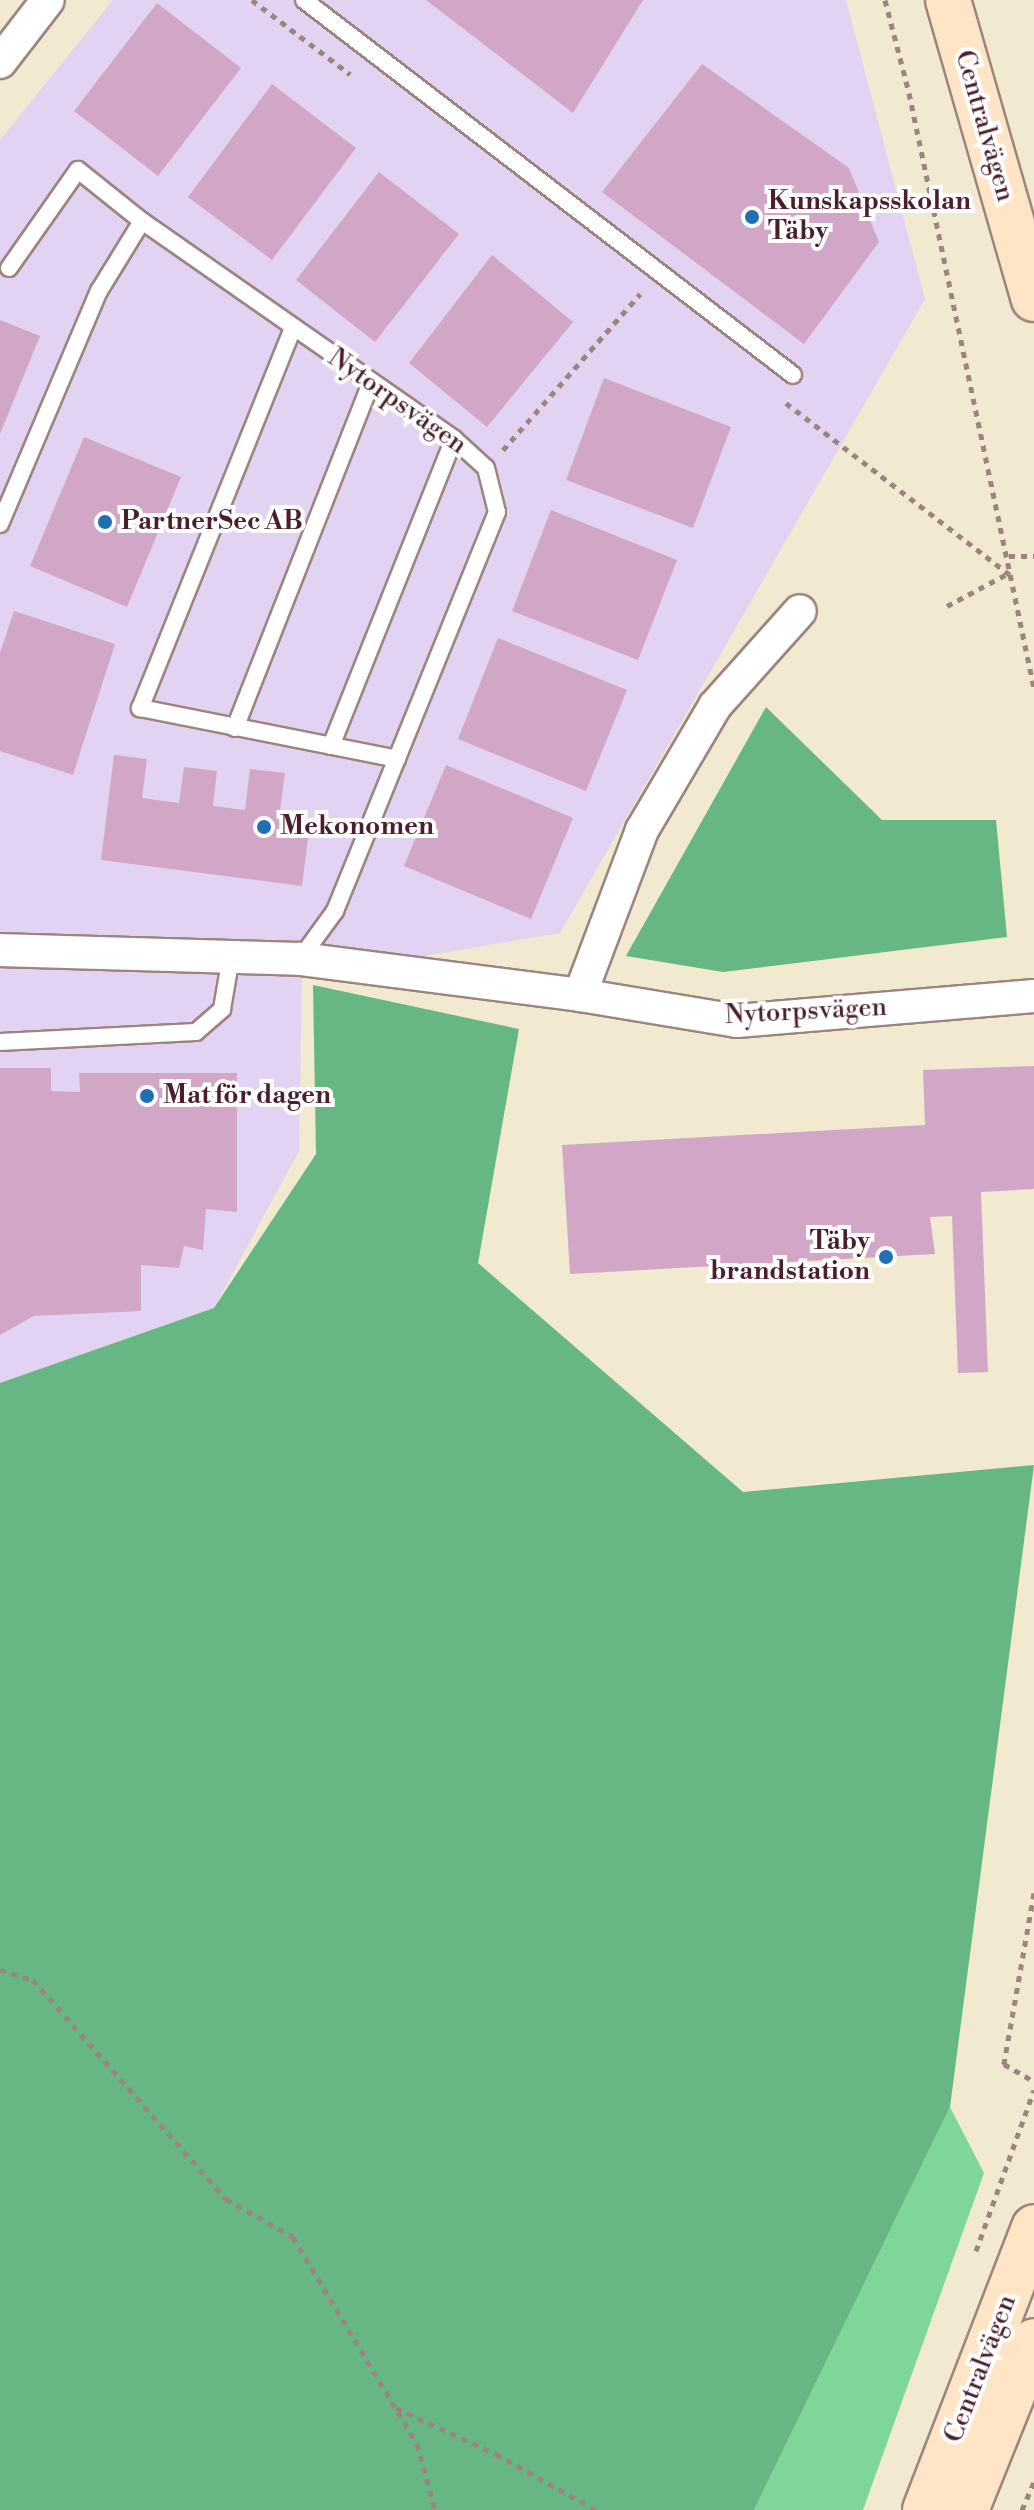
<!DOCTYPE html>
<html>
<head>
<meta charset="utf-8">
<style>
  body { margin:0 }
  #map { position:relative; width:1034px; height:2510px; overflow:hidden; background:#f1e9d0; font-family:"Libre Bodoni",serif }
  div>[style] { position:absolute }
  .built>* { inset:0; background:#e3d3f2 }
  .green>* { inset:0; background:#7ed69b }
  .forest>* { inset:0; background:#66b783 }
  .building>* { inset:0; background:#d2a6c7 }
  .path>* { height:5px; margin-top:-2.5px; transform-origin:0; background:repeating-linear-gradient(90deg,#9e847e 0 6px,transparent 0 12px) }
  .roads { filter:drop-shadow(2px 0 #9e847e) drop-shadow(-2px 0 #9e847e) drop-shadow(0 2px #9e847e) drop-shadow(0 -2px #9e847e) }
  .lane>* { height:16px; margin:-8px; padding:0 8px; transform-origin:8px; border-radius:8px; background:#fff }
  .street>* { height:32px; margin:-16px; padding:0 16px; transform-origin:16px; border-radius:16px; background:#fff }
  .secondary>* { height:44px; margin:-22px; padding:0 22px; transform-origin:22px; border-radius:22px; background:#fee5c5 }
  .dots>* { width:22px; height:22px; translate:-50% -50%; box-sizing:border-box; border:4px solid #fff; border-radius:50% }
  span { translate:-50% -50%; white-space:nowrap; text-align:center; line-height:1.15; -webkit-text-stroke:8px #fff; paint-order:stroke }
  .street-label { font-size:26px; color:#4a1f2b }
  .poi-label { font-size:26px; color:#4a1f2b; font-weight:700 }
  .left { translate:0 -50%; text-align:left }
  .right { translate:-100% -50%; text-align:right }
</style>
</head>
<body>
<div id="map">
  <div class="built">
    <div style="clip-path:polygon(113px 0,846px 0,925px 299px,560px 933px,302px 977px,299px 1151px,214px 1308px,0 1383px,0 140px)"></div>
  </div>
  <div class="green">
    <div style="clip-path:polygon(950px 2107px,984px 2173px,863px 2510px,754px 2510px)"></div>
  </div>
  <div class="forest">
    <div style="clip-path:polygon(766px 707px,882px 820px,996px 820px,1007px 937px,723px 972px,626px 956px)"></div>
    <div style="clip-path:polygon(313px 985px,519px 1029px,478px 1263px,743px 1492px,1034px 1465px,950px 2107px,754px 2510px,0 2510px,0 1383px,214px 1308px,316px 1154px)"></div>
  </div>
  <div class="building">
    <div style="clip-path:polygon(426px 0,643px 0,573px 113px)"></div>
    <div style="clip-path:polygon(157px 3px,241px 68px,158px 176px,74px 111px)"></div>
    <div style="clip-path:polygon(702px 64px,849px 168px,879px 242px,804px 344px,602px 192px)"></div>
    <div style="clip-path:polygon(272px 84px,356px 148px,272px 260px,188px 197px)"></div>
    <div style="clip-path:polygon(379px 172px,459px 234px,375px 342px,296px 280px)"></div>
    <div style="clip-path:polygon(492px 255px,573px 322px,487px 427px,409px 363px)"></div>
    <div style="clip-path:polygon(0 320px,40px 336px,0 434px)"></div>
    <div style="clip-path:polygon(604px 378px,731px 427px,693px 528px,566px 480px)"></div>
    <div style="clip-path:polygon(84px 437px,181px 477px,127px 607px,30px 566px)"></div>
    <div style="clip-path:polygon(551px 510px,677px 560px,638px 660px,512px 611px)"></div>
    <div style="clip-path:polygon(14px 611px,115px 644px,73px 775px,0 751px,0 653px)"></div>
    <div style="clip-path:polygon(498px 638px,627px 690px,586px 791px,458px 739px)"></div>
    <div style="clip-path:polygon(114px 755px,147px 759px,142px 798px,179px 803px,184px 767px,217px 771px,213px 806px,245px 810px,250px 769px,285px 773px,279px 818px,310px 821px,302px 886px,101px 860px)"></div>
    <div style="clip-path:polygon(446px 765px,573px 818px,531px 919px,404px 866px)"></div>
    <div style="clip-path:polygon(1034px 1066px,1034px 1189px,981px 1192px,988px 1372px,958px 1373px,952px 1216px,930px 1217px,935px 1254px,570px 1274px,562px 1145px,925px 1125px,923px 1070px)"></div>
    <div style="clip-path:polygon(0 1068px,51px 1068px,51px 1091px,80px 1092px,79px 1073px,237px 1073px,237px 1212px,206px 1209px,203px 1250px,184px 1246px,179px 1268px,141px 1265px,141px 1311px,34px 1316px,0 1335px)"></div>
  </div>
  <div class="path">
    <div style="left:252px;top:0;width:123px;rotate:37.1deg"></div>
    <div style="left:885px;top:0;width:96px;rotate:75.5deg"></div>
    <div style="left:909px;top:93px;width:608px;rotate:78.14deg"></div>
    <div style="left:786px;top:403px;width:287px;rotate:37.5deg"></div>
    <div style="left:503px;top:450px;width:208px;rotate:-48.7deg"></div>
    <div style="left:1009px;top:556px;width:25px"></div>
    <div style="left:947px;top:606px;width:68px;rotate:-28.1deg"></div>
    <div style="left:1034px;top:1893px;width:174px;rotate:100deg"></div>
    <div style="left:1004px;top:2064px;width:34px;rotate:30deg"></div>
    <div style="left:0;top:1970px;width:34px;rotate:17deg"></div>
    <div style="left:33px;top:1980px;width:292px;rotate:48.6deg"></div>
    <div style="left:226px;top:2199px;width:77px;rotate:29.6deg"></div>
    <div style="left:293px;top:2237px;width:241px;rotate:59.1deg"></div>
    <div style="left:417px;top:2444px;width:68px;rotate:74.7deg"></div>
    <div style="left:976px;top:2251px;width:171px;rotate:-70.2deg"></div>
    <div style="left:396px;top:2408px;width:110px;rotate:24.7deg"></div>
    <div style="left:496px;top:2454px;width:115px;rotate:29.2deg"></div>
    <div style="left:1022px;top:2510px;width:30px;rotate:-67deg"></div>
  </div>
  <div class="roads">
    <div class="lane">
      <div style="left:304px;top:0;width:616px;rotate:37.48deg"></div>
      <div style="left:9px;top:268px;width:120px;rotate:-54.9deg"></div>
      <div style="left:78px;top:170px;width:82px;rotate:38.6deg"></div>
      <div style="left:293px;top:328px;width:410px;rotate:111.9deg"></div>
      <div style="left:140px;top:708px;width:262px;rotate:11.2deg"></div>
      <div style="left:0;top:524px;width:253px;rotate:-67deg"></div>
      <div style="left:99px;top:291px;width:82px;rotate:-58.4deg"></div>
      <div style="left:142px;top:221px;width:381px;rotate:34.9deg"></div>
      <div style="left:454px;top:439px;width:43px;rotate:42.2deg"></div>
      <div style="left:486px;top:468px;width:45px;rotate:76deg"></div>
      <div style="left:497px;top:512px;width:431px;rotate:112.1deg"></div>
      <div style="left:335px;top:911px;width:59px;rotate:126.1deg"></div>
      <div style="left:235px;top:728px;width:369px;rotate:-68.5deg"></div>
      <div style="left:331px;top:746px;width:331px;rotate:-68.2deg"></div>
      <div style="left:0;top:1042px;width:196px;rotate:-2.9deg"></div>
      <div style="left:196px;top:1032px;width:35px;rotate:-41deg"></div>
      <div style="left:222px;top:1009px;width:53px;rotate:-80.2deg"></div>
    </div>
    <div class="street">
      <div style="left:0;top:62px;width:78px;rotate:-52.3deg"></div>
      <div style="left:0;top:950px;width:300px;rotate:1.7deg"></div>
      <div style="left:300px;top:959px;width:282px;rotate:7.3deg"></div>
      <div style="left:580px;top:995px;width:159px;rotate:9.4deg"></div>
      <div style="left:737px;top:1021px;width:298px;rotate:-4.8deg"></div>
      <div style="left:580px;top:995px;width:176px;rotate:-69.4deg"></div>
      <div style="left:642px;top:830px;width:144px;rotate:-59.5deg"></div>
      <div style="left:715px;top:706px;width:127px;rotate:-48.2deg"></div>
    </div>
    <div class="secondary">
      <div style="left:948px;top:0;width:311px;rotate:74deg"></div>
      <div style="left:925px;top:2510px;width:303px;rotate:-68.9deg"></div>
      <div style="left:966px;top:2510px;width:182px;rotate:-68.1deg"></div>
    </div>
  </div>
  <div class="dots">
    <div style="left:752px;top:217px;background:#1f6fb2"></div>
    <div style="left:105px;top:522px;background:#1f6fb2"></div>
    <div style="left:264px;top:827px;background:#1f6fb2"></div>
    <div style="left:147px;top:1096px;background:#1f6fb2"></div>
    <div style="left:886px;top:1257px;background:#1f6fb2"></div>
  </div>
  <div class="street-label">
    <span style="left:984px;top:126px;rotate:74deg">Centralvägen</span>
    <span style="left:397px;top:402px;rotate:35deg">Nytorpsvägen</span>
    <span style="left:806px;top:1012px;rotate:-3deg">Nytorpsvägen</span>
    <span style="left:981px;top:2369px;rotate:-69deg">Centralvägen</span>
  </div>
  <div class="poi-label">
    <span class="left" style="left:768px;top:217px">Kunskapsskolan<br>Täby</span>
    <span class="left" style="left:121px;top:522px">PartnerSec AB</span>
    <span class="left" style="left:280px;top:827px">Mekonomen</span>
    <span class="left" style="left:163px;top:1096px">Mat för dagen</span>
    <span class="right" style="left:870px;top:1257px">Täby<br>brandstation</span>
  </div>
</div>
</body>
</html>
